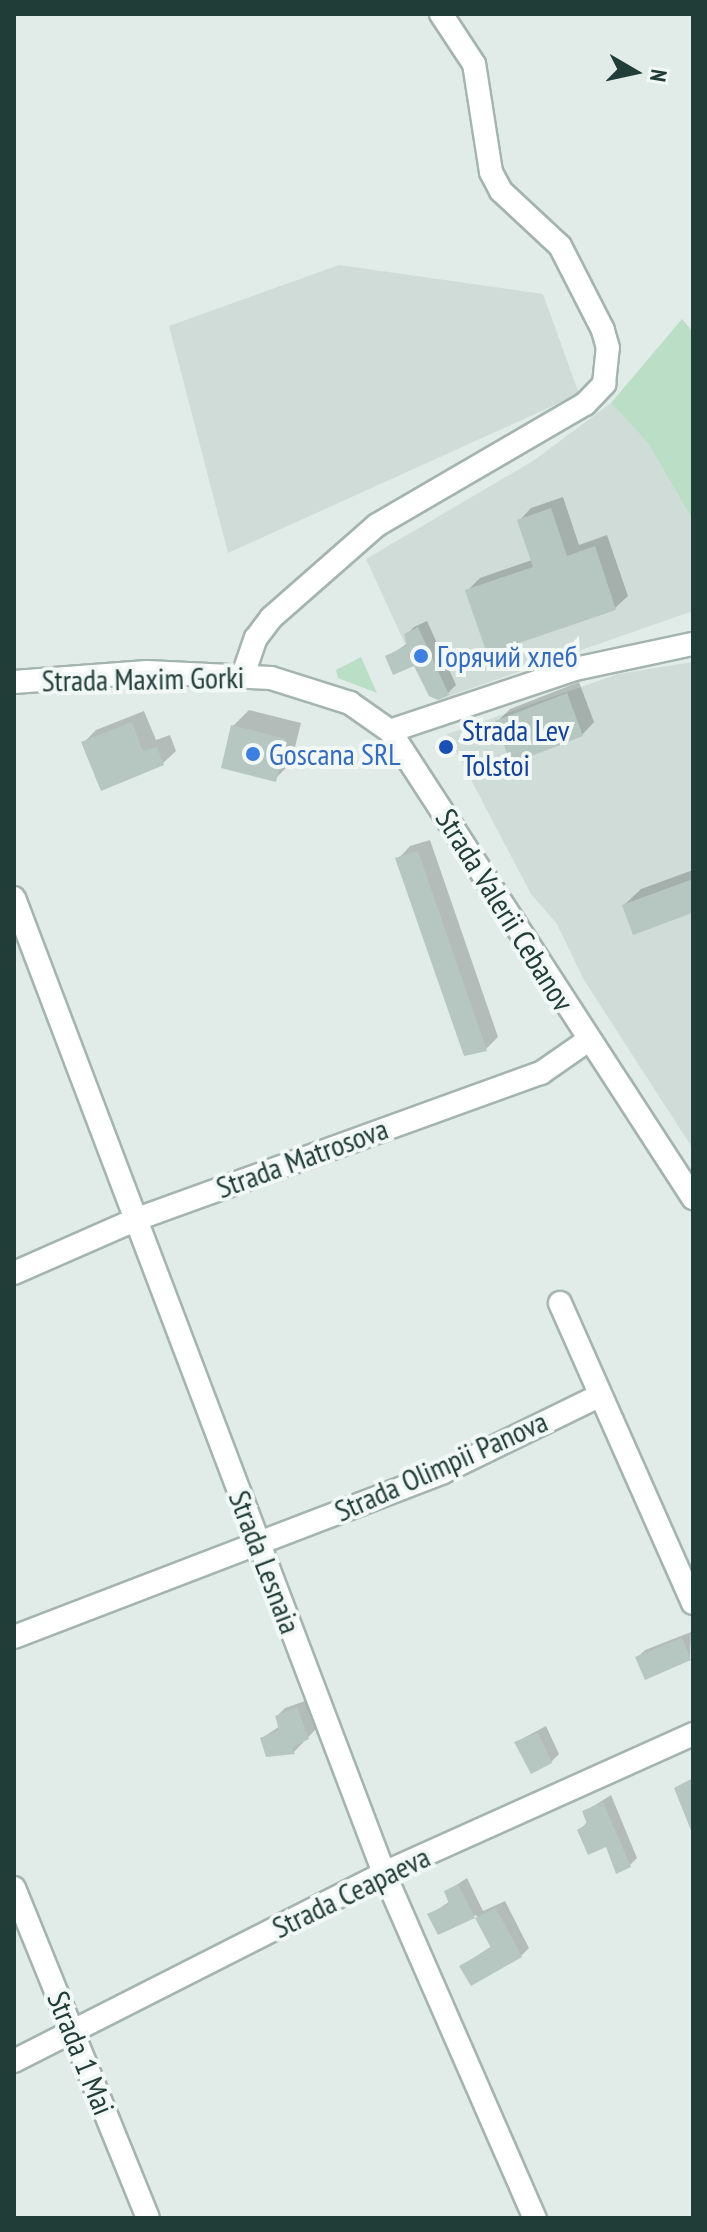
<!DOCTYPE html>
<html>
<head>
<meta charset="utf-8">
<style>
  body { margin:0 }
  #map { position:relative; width:707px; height:2232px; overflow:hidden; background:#e1ece8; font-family:"PT Sans Narrow",sans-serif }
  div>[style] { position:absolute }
  .built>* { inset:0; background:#cfdcd7 }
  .green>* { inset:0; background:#badec6 }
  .shadow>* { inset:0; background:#0003 }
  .building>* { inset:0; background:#b6c7c1 }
  .roads { filter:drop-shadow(2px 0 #a4b4af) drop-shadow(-2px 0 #a4b4af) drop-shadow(0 2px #a4b4af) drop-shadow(0 -2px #a4b4af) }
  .minor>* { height:22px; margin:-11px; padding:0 11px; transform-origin:11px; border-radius:11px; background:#fff }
  .dots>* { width:22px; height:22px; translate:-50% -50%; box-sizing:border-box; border:4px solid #f2f8f6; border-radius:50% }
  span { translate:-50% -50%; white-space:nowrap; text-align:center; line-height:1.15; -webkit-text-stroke:8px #f2f8f6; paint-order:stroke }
  .shop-label { font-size:30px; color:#366cbe }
  .left { translate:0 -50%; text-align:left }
  .street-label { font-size:30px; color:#213d37 }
  .transit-label { font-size:30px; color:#164399 }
  .frame { position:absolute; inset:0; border:16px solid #213d37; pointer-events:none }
  .north { position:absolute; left:595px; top:32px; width:80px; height:80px; -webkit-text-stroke:6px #f2f8f6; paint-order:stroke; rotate:99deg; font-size:22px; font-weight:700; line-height:32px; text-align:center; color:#213d37 }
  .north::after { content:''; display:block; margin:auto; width:28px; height:36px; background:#213d37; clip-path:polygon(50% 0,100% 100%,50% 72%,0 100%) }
</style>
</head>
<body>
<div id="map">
  <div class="built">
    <div style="clip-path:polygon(339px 265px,543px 294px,579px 394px,228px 553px,169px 326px)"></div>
    <div style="clip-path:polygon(611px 403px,648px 443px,693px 521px,693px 611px,438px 700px,429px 696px,366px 559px,533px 461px)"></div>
    <div style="clip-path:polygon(693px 662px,693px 1149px,584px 980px,557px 924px,531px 894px,447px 734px,618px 674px)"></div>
  </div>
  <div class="green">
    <div style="clip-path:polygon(682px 319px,693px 332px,693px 521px,648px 443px,611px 403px)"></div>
    <div style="clip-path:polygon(361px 657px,377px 693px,338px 678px,336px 670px)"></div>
  </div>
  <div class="shadow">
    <div style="clip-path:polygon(563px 497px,579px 545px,607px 535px,628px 596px,615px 608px,468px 590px,480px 578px,532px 560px,519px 521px,531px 508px)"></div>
    <div style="clip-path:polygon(427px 621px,456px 685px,448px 693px,415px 663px,387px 657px,408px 643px,406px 635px,414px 627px)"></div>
    <div style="clip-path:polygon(579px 682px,594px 722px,582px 735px,497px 722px,510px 709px)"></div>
    <div style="clip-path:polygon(249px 710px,301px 723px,291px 763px,275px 779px,233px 726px)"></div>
    <div style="clip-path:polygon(144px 711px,156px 740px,170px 735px,176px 751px,163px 763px,84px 742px,96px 730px)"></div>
    <div style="clip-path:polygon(430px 840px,498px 1037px,486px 1049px,398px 859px,410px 846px)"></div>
    <div style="clip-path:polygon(693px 870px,691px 912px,624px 905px,641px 889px)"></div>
    <div style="clip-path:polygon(691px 1632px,690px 1658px,637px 1658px,645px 1650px)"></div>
    <div style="clip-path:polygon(305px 1701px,316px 1729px,294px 1752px,262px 1738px,280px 1726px,277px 1716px,285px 1708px)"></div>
    <div style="clip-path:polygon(546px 1726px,559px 1754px,551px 1762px,516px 1742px)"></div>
    <div style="clip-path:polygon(611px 1795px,637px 1858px,629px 1866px,607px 1844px,580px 1830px,588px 1821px,584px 1812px)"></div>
    <div style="clip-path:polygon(467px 1878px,483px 1911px,505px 1901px,529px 1948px,521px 1956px,461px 1966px,492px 1946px,476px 1915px,439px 1933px,430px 1915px,450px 1901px,446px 1892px)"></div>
  </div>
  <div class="building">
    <div style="clip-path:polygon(551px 508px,567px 556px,595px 546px,616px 610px,487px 654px,465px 590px,533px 567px,517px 520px)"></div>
    <div style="clip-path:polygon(418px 627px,449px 695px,438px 700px,429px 696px,414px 666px,393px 675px,385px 656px,407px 646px,404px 634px)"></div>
    <div style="clip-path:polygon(567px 693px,583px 736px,511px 764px,495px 721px)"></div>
    <div style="clip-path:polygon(132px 722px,143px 751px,157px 747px,164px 765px,101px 791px,81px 742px)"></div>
    <div style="clip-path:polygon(231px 725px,286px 739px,276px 782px,221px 768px)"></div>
    <div style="clip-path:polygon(418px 851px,487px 1051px,464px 1056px,395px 858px)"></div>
    <div style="clip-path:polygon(693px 879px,692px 913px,633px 935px,622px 905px)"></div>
    <div style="clip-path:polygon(682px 1638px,691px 1660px,645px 1680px,635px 1657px)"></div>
    <div style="clip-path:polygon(297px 1707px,309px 1739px,292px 1747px,295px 1754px,266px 1757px,260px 1738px,279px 1730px,275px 1716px)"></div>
    <div style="clip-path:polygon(538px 1733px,552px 1763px,531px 1774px,514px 1742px)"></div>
    <div style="clip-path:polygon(693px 1778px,693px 1833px,692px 1833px,674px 1788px)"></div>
    <div style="clip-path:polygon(603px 1802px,631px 1867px,616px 1874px,606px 1847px,588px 1855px,577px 1830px,587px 1824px,582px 1811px)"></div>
    <div style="clip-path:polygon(458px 1884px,475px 1918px,438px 1935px,427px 1914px,449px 1904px,444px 1891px)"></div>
    <div style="clip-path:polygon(496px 1908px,522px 1957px,471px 1986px,459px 1966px,491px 1948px,475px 1918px)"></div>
  </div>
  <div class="roads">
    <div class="minor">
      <div style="left:243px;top:675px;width:39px;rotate:-71deg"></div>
      <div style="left:256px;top:638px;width:25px;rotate:-53deg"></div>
      <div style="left:271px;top:618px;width:141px;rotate:-41.3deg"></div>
      <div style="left:377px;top:525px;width:241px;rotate:-30.2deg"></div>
      <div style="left:585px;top:404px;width:28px;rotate:-46deg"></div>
      <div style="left:604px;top:384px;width:36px;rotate:-84deg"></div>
      <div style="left:608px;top:348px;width:19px;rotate:-106deg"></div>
      <div style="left:603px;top:330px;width:94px;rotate:-117.1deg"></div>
      <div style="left:560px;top:246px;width:81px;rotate:-137deg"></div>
      <div style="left:501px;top:191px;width:21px;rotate:-118deg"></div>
      <div style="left:491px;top:172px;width:109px;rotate:-98.9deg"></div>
      <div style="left:474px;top:64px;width:60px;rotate:-123.4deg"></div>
      <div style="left:14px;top:682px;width:133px;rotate:-4.3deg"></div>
      <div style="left:147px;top:672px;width:124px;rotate:2.8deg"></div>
      <div style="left:271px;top:678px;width:83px;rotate:17.6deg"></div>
      <div style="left:350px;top:703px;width:49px;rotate:35deg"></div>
      <div style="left:390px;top:731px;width:557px;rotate:57.02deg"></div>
      <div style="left:390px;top:731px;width:195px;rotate:-18.5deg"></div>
      <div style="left:575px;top:669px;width:121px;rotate:-12deg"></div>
      <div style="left:14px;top:898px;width:1043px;rotate:69.22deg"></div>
      <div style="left:384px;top:1873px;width:377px;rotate:66.4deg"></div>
      <div style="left:14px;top:1273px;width:134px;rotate:-23.7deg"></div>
      <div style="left:137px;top:1219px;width:430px;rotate:-19.9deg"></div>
      <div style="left:541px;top:1073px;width:56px;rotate:-34.8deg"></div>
      <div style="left:560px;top:1303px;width:328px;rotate:66.1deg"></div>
      <div style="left:14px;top:1637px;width:460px;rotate:-21deg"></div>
      <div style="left:443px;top:1472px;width:174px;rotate:-26deg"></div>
      <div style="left:14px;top:1888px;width:356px;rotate:67.9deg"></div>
      <div style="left:14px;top:2061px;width:415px;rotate:-26.9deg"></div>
      <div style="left:384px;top:1873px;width:339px;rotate:-24.2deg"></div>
    </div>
  </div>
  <div class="dots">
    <div style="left:421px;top:656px;background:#3f7fe0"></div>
    <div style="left:446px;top:747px;background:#1a4fb4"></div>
    <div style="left:253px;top:754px;background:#3f7fe0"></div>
  </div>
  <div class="shop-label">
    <span class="left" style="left:437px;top:656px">Горячий хлеб</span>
    <span class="left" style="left:269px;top:754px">Goscana SRL</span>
  </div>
  <div class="street-label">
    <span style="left:143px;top:679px;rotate:-1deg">Strada Maxim Gorki</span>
    <span style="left:505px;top:910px;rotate:58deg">Strada Valerii Cebanov</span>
    <span style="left:302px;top:1158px;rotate:-20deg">Strada Matrosova</span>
    <span style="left:441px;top:1466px;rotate:-24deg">Strada Olimpii Panova</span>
    <span style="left:265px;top:1562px;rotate:69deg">Strada Lesnaia</span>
    <span style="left:351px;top:1892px;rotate:-26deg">Strada Ceapaeva</span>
    <span style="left:81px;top:2053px;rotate:68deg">Strada 1 Mai</span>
  </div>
  <div class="transit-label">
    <span class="left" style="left:462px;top:747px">Strada Lev<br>Tolstoi</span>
  </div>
  <div class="frame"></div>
  <div class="north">N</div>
</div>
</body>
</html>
